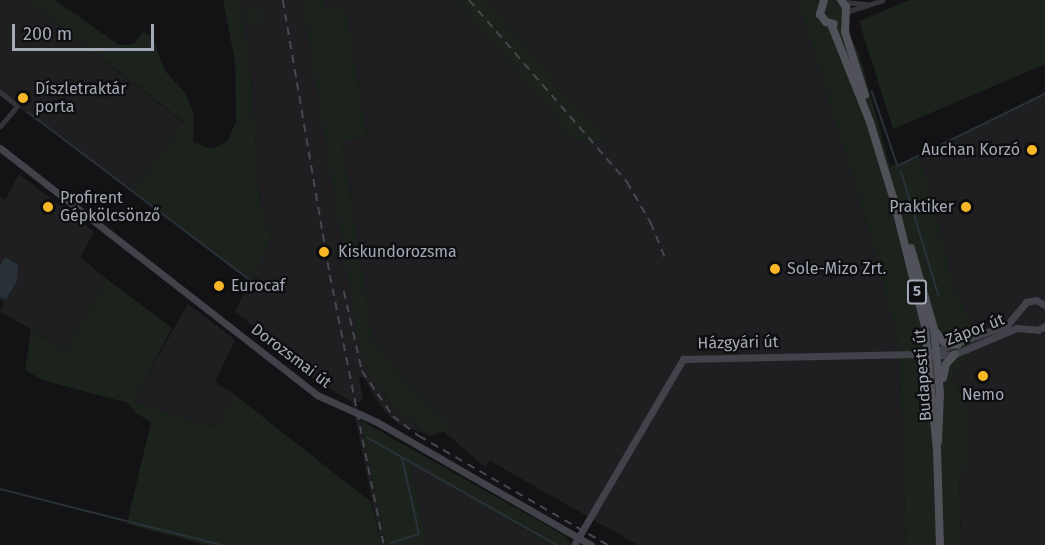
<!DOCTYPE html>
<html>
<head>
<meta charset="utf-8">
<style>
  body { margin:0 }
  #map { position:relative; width:1045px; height:545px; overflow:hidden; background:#131315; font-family:"Fira Sans",sans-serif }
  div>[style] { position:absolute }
  .built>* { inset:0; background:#1f1f22 }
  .green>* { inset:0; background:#1b231c }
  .round { border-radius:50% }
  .water>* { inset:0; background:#293139 }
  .stream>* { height:1.5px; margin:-0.75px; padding:0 0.75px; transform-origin:0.75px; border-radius:0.75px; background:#293139 }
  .street>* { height:5px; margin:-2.5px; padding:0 2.5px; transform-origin:2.5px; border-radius:2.5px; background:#34353a }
  .secondary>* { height:7px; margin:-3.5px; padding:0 3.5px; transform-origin:3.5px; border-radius:3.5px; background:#42434a }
  .primary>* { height:8px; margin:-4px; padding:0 4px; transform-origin:4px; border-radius:4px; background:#505159 }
  .rail>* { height:1.5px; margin-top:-0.75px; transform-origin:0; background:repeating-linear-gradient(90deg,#47484f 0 8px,transparent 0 14px) }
  .dots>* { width:16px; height:16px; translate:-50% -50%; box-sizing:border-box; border:3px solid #0e0e10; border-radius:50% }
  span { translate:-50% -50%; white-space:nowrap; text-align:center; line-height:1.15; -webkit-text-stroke:4.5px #0e0e10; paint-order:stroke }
  .shield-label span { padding:2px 4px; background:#0e0e10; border:2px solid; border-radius:4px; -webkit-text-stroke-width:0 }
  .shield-label { font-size:15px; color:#a4a9b6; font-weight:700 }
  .poi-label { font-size:16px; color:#a4a9b6 }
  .left { translate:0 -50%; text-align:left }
  .right { translate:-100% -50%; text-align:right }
  .street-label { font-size:16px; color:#a4a9b6 }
  .scale { position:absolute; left:12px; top:24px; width:142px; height:27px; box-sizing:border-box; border:3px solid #a4a9b6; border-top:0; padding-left:8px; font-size:18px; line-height:21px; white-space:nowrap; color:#a4a9b6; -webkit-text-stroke:4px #0e0e10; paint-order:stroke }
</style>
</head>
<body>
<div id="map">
  <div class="built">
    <div style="clip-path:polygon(0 0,27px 0,185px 124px,133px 190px,0 94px)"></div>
    <div style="clip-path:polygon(239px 0,302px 0,356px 322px,383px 394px,394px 408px,431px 436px,398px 424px,384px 411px,363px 377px,359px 377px,363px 400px,356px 403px,386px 545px,381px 545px,352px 402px,314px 379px,294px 363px,295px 358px,235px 312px,272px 235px,260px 205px,250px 64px)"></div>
    <div style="clip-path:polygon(323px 0,457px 0,551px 110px,569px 138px,609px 143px,549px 82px,553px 79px,485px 0,798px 0,871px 237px,899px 346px,906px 545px,638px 545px,490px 461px,485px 467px,443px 431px,451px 428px,402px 377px,373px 340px,342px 140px,367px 136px,345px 6px,324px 10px)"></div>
    <div style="clip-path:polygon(1045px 92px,1045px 545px,961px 545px,959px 475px,965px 399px,953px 377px,972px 351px,980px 348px,947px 266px,948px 259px,919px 155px)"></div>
    <div style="clip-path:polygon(19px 174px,94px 232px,80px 257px,107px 279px,66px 350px,0 311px,4px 302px,0 300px,0 197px,5px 200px)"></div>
    <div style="clip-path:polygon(188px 304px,235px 340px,215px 382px,235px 395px,219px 428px,132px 402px)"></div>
    <div style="clip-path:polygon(410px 462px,551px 545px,427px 545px)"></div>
  </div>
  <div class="green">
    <div style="clip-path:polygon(27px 0,55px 0,119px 45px,134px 44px,143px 32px,152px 36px,165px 71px,186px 94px,194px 115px,193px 142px,211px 149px,227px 142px,236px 122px,235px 62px,223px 0,239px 0,250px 64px,260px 205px,272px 235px,251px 281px,133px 190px,185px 123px)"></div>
    <div style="clip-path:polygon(302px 0,323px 0,325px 10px,345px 5px,367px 137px,342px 141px,373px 340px,402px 377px,452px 428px,431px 436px,394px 408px,371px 376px,360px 349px)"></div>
    <div style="clip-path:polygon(457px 0,485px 0,553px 78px,550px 82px,610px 143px,569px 138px,551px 110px)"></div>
    <div style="clip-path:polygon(798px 0,847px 0,850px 37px,859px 53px,890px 167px,919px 155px,948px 259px,947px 266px,980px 348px,972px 351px,953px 377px,966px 403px,968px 465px,959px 476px,961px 545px,906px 545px,899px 346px,871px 237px)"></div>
    <div style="clip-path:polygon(910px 0,1045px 0,1045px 64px,893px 129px,859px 21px)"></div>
    <div class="round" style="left:245px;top:7px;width:18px;height:18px"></div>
    <div style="clip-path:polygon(107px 279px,172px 328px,133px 402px,218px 428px,235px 395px,371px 502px,381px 545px,207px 545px,127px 524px,151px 422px,136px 413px,128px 403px,42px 380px,25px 370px,31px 330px,66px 350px)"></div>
    <div style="clip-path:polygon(360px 420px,567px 537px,570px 545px,551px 545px,410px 463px,427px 545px,386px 545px)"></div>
  </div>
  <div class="water">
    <div style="clip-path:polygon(5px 257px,18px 265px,17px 281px,6px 299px,0 297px,0 266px)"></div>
  </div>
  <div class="stream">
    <div style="left:872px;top:91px;width:79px;rotate:70.9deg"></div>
    <div style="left:898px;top:166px;width:164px;rotate:-26.1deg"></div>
    <div style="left:28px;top:112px;width:278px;rotate:37.1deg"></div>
    <div style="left:901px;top:170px;width:132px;rotate:73.2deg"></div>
    <div style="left:368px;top:438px;width:217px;rotate:29.5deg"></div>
    <div style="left:0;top:489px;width:229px;rotate:14.2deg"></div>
    <div style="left:391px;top:543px;width:29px;rotate:-18deg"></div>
    <div style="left:419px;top:534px;width:78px;rotate:-102.6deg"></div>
  </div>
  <div class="street">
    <div style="left:844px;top:2px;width:22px;rotate:5deg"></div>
    <div style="left:846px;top:12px;width:38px;rotate:-18deg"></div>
    <div style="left:0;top:92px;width:22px;rotate:39deg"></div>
    <div style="left:17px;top:106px;width:26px;rotate:130deg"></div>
  </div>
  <div class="secondary">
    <div style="left:0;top:148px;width:402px;rotate:37.9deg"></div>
    <div style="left:317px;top:395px;width:66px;rotate:24.2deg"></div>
    <div style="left:377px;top:422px;width:247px;rotate:29.9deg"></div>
    <div style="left:933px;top:356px;width:22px;rotate:-5deg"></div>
    <div style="left:955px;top:354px;width:67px;rotate:-22.8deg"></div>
    <div style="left:1017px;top:328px;width:21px;rotate:5deg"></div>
    <div style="left:1038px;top:330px;width:8px;rotate:-30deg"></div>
    <div style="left:574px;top:545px;width:216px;rotate:-59.6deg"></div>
    <div style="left:683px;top:359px;width:245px;rotate:-1.2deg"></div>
    <div style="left:928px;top:354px;width:84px;rotate:-20.2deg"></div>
    <div style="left:1007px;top:325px;width:30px;rotate:-50deg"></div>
    <div style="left:1026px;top:302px;width:10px;rotate:-11deg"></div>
    <div style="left:1036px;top:300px;width:10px;rotate:29deg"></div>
  </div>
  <div class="primary">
    <div style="left:824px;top:0;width:15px;rotate:106deg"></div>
    <div style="left:820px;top:14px;width:10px;rotate:53deg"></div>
    <div style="left:826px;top:22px;width:8px;rotate:14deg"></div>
    <div style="left:841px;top:0;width:9px;rotate:54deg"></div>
    <div style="left:846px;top:7px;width:25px;rotate:92deg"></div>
    <div style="left:845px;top:32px;width:66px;rotate:72.4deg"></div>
    <div style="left:831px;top:24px;width:105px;rotate:68.3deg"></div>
    <div style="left:870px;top:122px;width:78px;rotate:73deg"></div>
    <div style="left:893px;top:197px;width:133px;rotate:76.1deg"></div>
    <div style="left:925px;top:326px;width:126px;rotate:84.5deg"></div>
    <div style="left:937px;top:451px;width:94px;rotate:88.2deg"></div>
    <div style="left:911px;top:248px;width:84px;rotate:74.1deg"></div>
    <div style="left:934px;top:329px;width:65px;rotate:84.7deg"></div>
    <div style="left:940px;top:394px;width:48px;rotate:92.4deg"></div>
    <div style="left:935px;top:331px;width:14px;rotate:51deg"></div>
    <div style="left:944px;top:342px;width:14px;rotate:12deg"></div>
    <div style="left:943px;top:378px;width:14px;rotate:-78deg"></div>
    <div style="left:946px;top:364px;width:13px;rotate:-48deg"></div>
  </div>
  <div class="rail">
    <div style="left:283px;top:0;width:279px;rotate:80.3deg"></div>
    <div style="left:330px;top:275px;width:275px;rotate:78.7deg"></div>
    <div style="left:469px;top:0;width:241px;rotate:49deg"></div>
    <div style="left:627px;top:182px;width:48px;rotate:59.7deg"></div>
    <div style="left:651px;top:223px;width:37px;rotate:68deg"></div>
    <div style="left:344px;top:291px;width:82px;rotate:77.3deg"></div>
    <div style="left:362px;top:371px;width:55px;rotate:55.4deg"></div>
    <div style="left:393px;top:416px;width:33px;rotate:38deg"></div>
    <div style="left:419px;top:436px;width:218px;rotate:30deg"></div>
  </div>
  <div class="dots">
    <div style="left:23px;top:98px;background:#f9b626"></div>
    <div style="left:1032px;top:150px;background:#f9b626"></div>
    <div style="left:48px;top:207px;background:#f9b626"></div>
    <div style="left:966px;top:207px;background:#f9b626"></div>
    <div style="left:324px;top:252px;background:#f9b626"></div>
    <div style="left:775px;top:269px;background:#f9b626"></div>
    <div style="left:219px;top:286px;background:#f9b626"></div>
    <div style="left:983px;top:376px;background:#f9b626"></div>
  </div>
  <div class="shield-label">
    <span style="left:917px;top:292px">5</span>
  </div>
  <div class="poi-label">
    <span class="left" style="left:35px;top:98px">Díszletraktár<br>porta</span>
    <span class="right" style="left:1020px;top:150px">Auchan Korzó</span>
    <span class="left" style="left:60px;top:207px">Profirent<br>Gépkölcsönző</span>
    <span class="right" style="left:954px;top:207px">Praktiker</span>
    <span class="left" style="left:338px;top:252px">Kiskundorozsma</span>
    <span class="left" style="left:787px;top:269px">Sole-Mizo Zrt.</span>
    <span class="left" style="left:231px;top:286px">Eurocaf</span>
    <span style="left:983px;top:395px">Nemo</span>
  </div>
  <div class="street-label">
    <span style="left:975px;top:330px;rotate:-21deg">Zápor út</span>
    <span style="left:738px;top:343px;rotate:-1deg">Házgyári út</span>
    <span style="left:291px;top:356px;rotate:37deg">Dorozsmai út</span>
    <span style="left:923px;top:375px;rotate:-94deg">Budapesti út</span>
  </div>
  <div class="scale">200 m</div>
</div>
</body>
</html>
